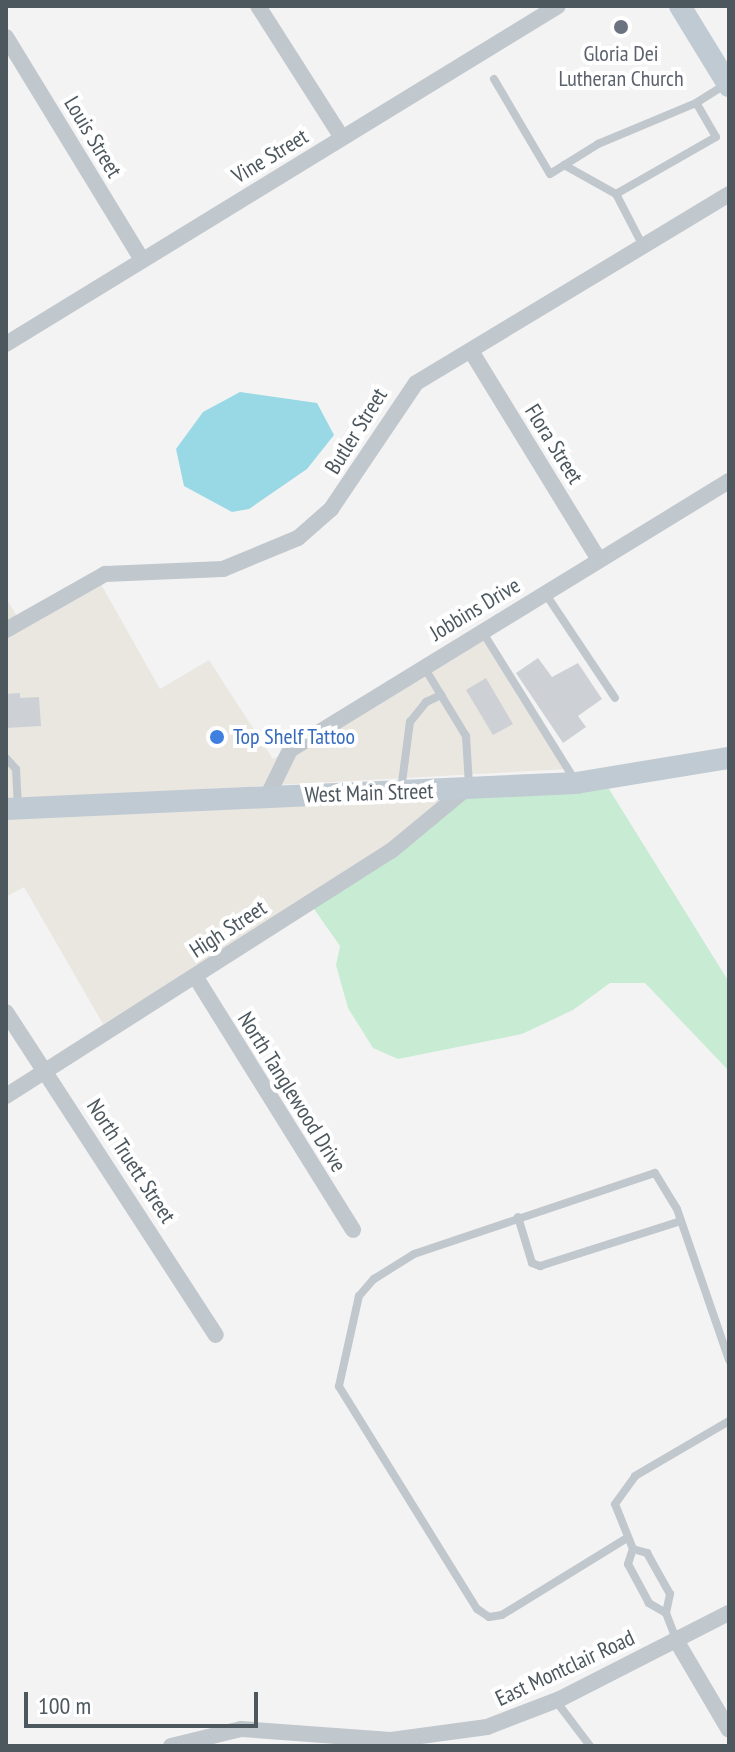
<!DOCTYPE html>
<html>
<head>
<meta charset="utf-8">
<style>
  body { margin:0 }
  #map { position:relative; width:735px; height:1752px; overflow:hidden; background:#f4f3f3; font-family:"PT Sans Narrow",sans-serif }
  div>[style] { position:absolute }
  .commercial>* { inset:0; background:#eae7e1 }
  .green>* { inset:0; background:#c7ecd3 }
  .water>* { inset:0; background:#98d9e5 }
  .building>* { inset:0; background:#cdd0d4 }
  .lane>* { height:8px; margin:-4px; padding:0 4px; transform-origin:4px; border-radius:4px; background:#c0c7cd }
  .street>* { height:16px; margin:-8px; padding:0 8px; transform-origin:8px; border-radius:8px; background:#c0c7cd }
  .secondary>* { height:22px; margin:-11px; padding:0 11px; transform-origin:11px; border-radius:11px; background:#c0cad2 }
  .dots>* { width:22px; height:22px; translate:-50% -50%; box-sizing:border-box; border:4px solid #fff; border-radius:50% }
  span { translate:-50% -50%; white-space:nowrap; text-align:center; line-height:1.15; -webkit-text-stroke:8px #fff; paint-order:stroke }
  .worship-label { font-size:22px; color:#5b616d }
  .street-label { font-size:22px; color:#4c575e }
  .shop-label { font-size:22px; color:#366cbe }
  .left { translate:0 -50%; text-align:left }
  .frame { position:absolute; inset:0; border:8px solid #4c575e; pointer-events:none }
  .scale { position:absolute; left:24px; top:1692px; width:234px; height:36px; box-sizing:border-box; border:4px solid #4c575e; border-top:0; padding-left:10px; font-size:24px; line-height:28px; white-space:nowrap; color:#4c575e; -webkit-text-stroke:6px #fff; paint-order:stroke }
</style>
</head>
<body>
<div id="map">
  <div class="commercial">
    <div style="clip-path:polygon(97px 577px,160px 689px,209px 660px,273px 759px,485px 639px,568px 769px,6px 800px,6px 598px,21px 623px)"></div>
    <div style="clip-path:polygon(455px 798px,307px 899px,103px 1024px,24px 887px,6px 897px,6px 818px)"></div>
  </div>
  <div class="green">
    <div style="clip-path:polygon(609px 789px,729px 982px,729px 1071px,645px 983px,610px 983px,573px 1010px,522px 1034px,398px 1059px,373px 1048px,348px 1008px,336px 965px,340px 946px,307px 899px,455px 798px)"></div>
  </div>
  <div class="water">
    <div style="clip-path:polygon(240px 392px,317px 403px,334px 435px,307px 469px,249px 509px,232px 512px,184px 486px,176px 449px,203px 412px)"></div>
  </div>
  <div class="building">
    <div style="clip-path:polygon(538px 658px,552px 677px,578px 663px,602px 699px,578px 716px,586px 727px,563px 743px,516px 673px)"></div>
    <div style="clip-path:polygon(486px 678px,513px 724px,493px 735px,466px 690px)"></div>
    <div style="clip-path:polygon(20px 693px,20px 698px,39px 697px,41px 726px,6px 728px,6px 694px)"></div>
  </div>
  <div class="lane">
    <div style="left:494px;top:79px;width:110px;rotate:59.5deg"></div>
    <div style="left:550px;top:174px;width:57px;rotate:-32deg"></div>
    <div style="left:598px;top:144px;width:106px;rotate:-22.7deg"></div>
    <div style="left:564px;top:165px;width:60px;rotate:29.1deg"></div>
    <div style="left:643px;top:246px;width:59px;rotate:-117.4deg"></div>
    <div style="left:616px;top:194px;width:115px;rotate:-29.7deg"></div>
    <div style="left:716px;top:137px;width:39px;rotate:-120deg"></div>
    <div style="left:696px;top:103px;width:34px;rotate:-32deg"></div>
    <div style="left:545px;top:593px;width:126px;rotate:56.3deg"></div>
    <div style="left:482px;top:631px;width:174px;rotate:58.1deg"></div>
    <div style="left:424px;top:667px;width:81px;rotate:58.7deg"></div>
    <div style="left:466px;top:736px;width:49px;rotate:86.5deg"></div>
    <div style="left:6px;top:758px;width:15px;rotate:48deg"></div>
    <div style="left:16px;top:769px;width:39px;rotate:87deg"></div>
    <div style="left:401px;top:790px;width:69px;rotate:-82.5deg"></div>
    <div style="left:410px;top:722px;width:26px;rotate:-51deg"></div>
    <div style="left:426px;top:702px;width:17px;rotate:-25deg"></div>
    <div style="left:518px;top:1217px;width:48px;rotate:73.1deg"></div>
    <div style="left:532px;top:1263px;width:9px;rotate:21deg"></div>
    <div style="left:540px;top:1266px;width:148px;rotate:-17.7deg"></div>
    <div style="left:627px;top:1538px;width:147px;rotate:148.4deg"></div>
    <div style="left:502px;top:1615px;width:13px;rotate:171deg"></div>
    <div style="left:489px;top:1617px;width:14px;rotate:-146deg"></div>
    <div style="left:477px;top:1609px;width:262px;rotate:-121.8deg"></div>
    <div style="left:339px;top:1386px;width:92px;rotate:-77.5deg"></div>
    <div style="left:359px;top:1296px;width:23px;rotate:-49deg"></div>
    <div style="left:374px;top:1279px;width:47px;rotate:-32deg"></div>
    <div style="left:414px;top:1254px;width:254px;rotate:-18.6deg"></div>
    <div style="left:655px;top:1173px;width:42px;rotate:58.6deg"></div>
    <div style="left:677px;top:1209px;width:160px;rotate:71deg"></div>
    <div style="left:633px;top:1549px;width:48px;rotate:-111.8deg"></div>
    <div style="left:615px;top:1504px;width:34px;rotate:-54deg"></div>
    <div style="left:635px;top:1476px;width:109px;rotate:-30.3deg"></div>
    <div style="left:666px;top:1613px;width:20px;rotate:-150deg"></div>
    <div style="left:649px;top:1603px;width:44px;rotate:-118.3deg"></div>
    <div style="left:628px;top:1564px;width:16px;rotate:-72deg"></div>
    <div style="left:633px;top:1549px;width:15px;rotate:16deg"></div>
    <div style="left:647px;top:1553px;width:47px;rotate:60.7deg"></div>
    <div style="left:670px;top:1594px;width:19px;rotate:102deg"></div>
    <div style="left:666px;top:1613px;width:28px;rotate:69deg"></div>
    <div style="left:556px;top:1701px;width:56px;rotate:52.9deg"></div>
  </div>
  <div class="street">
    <div style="left:258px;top:6px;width:156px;rotate:57.5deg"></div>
    <div style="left:6px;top:37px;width:261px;rotate:58.6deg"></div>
    <div style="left:6px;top:344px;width:647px;rotate:-31.48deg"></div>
    <div style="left:471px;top:351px;width:245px;rotate:58.5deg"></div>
    <div style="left:6px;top:630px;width:114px;rotate:-29.5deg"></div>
    <div style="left:105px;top:574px;width:118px;rotate:-2.4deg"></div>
    <div style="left:223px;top:569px;width:81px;rotate:-22.5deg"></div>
    <div style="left:298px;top:538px;width:44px;rotate:-41.3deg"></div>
    <div style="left:331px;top:509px;width:152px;rotate:-56deg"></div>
    <div style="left:416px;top:383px;width:366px;rotate:-31.1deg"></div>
    <div style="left:267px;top:797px;width:52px;rotate:-63.9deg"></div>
    <div style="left:290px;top:750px;width:515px;rotate:-31.5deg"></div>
    <div style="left:195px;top:976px;width:299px;rotate:58.1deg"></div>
    <div style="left:6px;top:1012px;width:385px;rotate:57deg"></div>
    <div style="left:6px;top:1096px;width:456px;rotate:-32.5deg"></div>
    <div style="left:391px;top:851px;width:97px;rotate:-39.6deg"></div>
    <div style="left:676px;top:1640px;width:104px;rotate:59.5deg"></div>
    <div style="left:171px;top:1746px;width:72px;rotate:-13.7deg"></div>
    <div style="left:241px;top:1729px;width:150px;rotate:4.2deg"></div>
    <div style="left:391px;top:1740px;width:97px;rotate:-7.7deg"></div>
    <div style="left:487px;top:1727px;width:78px;rotate:-21deg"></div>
    <div style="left:560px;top:1699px;width:190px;rotate:-27deg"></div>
  </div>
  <div class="secondary">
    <div style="left:680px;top:6px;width:94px;rotate:58.5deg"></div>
    <div style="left:6px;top:809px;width:571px;rotate:-2.61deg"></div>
    <div style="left:576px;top:783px;width:155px;rotate:-9.3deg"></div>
  </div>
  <div class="dots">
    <div style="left:621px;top:27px;background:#6b7280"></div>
    <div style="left:217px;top:737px;background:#3f7fe0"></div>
  </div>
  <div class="worship-label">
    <span style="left:621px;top:66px">Gloria Dei<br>Lutheran Church</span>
  </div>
  <div class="street-label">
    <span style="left:93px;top:137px;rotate:59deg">Louis Street</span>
    <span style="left:270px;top:156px;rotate:-31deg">Vine Street</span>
    <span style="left:356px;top:431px;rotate:-58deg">Butler Street</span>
    <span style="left:554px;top:444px;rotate:58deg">Flora Street</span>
    <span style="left:475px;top:609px;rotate:-31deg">Jobbins Drive</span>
    <span style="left:369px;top:793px;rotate:-2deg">West Main Street</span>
    <span style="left:228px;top:929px;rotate:-33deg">High Street</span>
    <span style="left:292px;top:1092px;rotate:58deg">North Tanglewood Drive</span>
    <span style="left:131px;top:1161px;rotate:57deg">North Truett Street</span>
    <span style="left:565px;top:1668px;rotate:-25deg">East Montclair Road</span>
  </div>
  <div class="shop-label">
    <span class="left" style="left:233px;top:737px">Top Shelf Tattoo</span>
  </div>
  <div class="frame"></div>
  <div class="scale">100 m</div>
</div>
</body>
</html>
